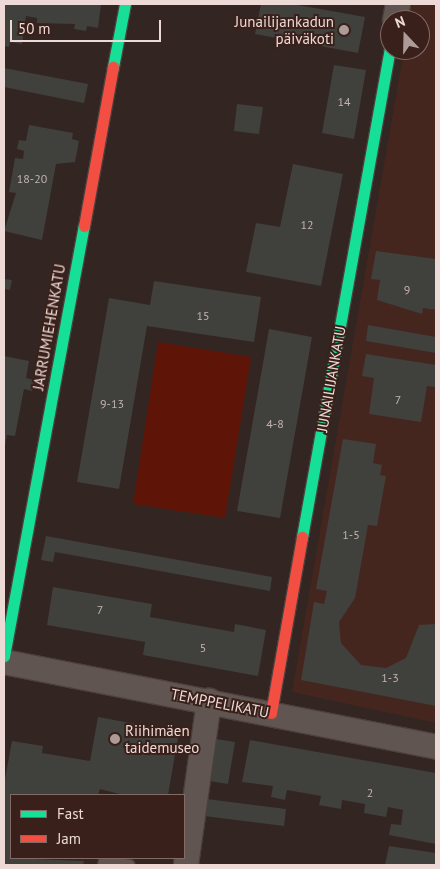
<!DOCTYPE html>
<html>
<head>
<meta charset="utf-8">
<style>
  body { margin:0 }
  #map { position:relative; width:440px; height:869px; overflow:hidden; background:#332521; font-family:"PT Sans",sans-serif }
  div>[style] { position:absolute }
  .built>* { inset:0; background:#45261f }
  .green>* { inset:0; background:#5e1507 }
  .building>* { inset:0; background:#40403c }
  .roads { filter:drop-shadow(1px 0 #4c403d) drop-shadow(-1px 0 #4c403d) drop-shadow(0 1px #4c403d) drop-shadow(0 -1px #4c403d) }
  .lane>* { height:11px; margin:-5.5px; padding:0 5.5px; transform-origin:5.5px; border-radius:5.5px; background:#615552 }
  .street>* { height:24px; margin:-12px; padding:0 12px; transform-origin:12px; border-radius:12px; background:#615552 }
  .fast>* { height:11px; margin:-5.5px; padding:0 5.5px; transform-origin:5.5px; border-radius:5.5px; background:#16e098 }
  .jam>* { height:11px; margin:-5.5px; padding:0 5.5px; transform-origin:5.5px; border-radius:5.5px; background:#f24e42 }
  .dots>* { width:14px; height:14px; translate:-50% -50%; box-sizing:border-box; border:2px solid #3a201a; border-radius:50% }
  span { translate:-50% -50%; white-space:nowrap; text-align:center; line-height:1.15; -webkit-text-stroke:4px #3a201a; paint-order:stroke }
  .number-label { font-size:12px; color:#c2b4b0 }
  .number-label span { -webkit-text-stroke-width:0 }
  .poi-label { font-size:15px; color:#eddad6 }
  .right { translate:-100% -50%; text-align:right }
  .left { translate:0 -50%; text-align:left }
  .street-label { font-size:15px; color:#eddad6 }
  .frame { position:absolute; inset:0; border:5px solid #eddad6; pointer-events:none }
  .legend { position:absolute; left:10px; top:794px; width:175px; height:65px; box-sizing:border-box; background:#3a201a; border:1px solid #826a65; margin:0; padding:6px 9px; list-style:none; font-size:15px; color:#eddad6 }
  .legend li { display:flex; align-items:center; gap:10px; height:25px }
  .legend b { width:25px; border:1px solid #826a65 }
  .north { position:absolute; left:380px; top:10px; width:50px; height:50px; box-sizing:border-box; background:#3a201a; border:1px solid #826a65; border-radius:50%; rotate:339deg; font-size:14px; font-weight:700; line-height:20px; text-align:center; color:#eddad6 }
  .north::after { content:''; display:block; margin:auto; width:18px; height:22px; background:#ac9b97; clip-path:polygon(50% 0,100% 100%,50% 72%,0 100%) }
  .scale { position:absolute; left:10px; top:20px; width:151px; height:22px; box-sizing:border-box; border:2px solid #eddad6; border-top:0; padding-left:6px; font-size:15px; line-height:18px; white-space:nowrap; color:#eddad6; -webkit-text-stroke:4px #3a201a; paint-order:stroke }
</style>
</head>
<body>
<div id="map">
  <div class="built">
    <div style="clip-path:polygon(412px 4px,436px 4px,436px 723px,292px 692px,404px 50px,420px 50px,420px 20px,409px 20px)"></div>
  </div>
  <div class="green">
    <div style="clip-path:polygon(158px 342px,251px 357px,225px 518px,133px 504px)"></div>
  </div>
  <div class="building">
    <div style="clip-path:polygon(4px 4px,101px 4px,98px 28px,87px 26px,86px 31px,74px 29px,75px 24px,37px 23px,37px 18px,26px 16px,22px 44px,10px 42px,9px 47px,4px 46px)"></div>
    <div style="clip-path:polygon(261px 4px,292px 4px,365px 17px,358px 53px,255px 34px)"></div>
    <div style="clip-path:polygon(334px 65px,366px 70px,354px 139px,322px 133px)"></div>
    <div style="clip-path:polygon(4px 68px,88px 84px,84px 103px,4px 87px)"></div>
    <div style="clip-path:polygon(237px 104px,263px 107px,259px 134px,234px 131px)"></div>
    <div style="clip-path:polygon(29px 125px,73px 133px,72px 139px,79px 141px,75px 162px,56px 164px,42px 240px,4px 231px,16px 193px,9px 192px,15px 158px,23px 159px,24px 151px,17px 149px,19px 140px,26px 141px)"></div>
    <div style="clip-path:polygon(293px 164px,343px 174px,321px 286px,246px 272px,256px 223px,280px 227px)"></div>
    <div style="clip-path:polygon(376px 251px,436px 259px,436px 310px,423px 308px,422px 314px,377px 300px,380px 280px,371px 279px)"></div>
    <div style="clip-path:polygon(4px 267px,5px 279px,12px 280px,10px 290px,4px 289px)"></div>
    <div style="clip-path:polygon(154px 281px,261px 297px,254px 342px,147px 326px,119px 489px,77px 482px,109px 298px,150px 305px)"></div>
    <div style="clip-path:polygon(368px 325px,436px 337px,436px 353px,366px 341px)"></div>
    <div style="clip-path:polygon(269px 329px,312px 337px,280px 518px,237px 511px)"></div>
    <div style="clip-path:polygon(366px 354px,436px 365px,435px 387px,427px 386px,421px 422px,369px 414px,374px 378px,362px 376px)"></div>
    <div style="clip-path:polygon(4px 356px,29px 361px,26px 378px,34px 380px,32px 391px,24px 389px,15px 436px,7px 435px,5px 445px)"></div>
    <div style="clip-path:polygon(343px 439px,376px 444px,373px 463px,382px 465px,380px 475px,386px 476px,377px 526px,368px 525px,355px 598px,339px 622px,341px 643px,361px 665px,386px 668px,406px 658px,419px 625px,436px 624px,436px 706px,301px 680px,314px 602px,324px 604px,327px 591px,316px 589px)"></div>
    <div style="clip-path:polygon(46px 536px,272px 577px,270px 591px,55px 552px,53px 562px,41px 560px)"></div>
    <div style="clip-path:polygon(53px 587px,152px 604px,150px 617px,234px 632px,235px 624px,266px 630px,258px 676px,143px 655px,145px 642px,47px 625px)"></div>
    <div style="clip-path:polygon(98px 717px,179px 732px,168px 795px,123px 795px,100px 789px,98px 795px,11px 795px,11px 858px,84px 861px,83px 865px,4px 865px,4px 784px,12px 741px,43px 746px,42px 753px,90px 761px)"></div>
    <div style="clip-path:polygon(216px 739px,235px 742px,228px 784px,209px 781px)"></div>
    <div style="clip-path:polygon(250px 740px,436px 773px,436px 844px,389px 835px,391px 824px,401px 825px,403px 810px,388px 807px,386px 817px,364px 813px,365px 804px,342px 800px,341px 809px,319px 805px,321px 796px,287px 790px,285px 800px,271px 797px,273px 786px,242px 782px)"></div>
    <div style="clip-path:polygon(207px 799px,286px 809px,284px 826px,204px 816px)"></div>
    <div style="clip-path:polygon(389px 846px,436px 853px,435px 865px,385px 865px)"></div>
  </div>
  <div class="roads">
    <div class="lane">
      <div style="left:103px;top:865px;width:4px;rotate:-76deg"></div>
      <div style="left:104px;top:861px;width:25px;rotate:9deg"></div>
    </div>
    <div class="street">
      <div style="left:395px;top:20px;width:16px;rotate:-79deg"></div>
      <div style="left:4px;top:662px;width:440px;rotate:11.1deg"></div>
      <div style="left:186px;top:865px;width:166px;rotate:-82deg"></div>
    </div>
    <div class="fast">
      <div style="left:113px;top:67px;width:64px;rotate:-79.2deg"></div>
      <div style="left:302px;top:537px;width:499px;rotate:-79.8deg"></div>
      <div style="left:4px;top:656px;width:437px;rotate:-79.5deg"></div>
    </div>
    <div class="jam">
      <div style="left:84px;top:226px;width:162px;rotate:-79.7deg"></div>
      <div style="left:271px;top:713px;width:179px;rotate:-80deg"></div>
    </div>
  </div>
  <div class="dots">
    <div style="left:344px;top:30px;background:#ac9b97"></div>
    <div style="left:115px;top:739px;background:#ac9b97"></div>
  </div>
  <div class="number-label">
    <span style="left:344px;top:102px">14</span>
    <span style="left:32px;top:179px">18-20</span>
    <span style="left:307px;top:225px">12</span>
    <span style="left:407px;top:290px">9</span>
    <span style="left:203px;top:316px">15</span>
    <span style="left:398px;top:400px">7</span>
    <span style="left:112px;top:404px">9-13</span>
    <span style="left:275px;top:424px">4-8</span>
    <span style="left:351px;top:535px">1-5</span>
    <span style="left:100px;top:610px">7</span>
    <span style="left:203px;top:648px">5</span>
    <span style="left:390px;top:678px">1-3</span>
    <span style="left:370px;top:793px">2</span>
  </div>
  <div class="poi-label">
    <span class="right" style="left:334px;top:30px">Junailijankadun<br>päiväkoti</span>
    <span class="left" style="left:125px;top:739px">Riihimäen<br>taidemuseo</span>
  </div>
  <div class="street-label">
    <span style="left:49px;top:327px;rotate:-80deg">JARRUMIEHENKATU</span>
    <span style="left:331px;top:379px;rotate:-80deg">JUNAILIJANKATU</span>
    <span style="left:220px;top:703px;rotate:11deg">TEMPPELIKATU</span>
  </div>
  <div class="frame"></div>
  <ul class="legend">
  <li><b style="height:6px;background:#16e098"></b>Fast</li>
  <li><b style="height:6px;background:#f24e42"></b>Jam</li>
  </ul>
  <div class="north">N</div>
  <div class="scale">50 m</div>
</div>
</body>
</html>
